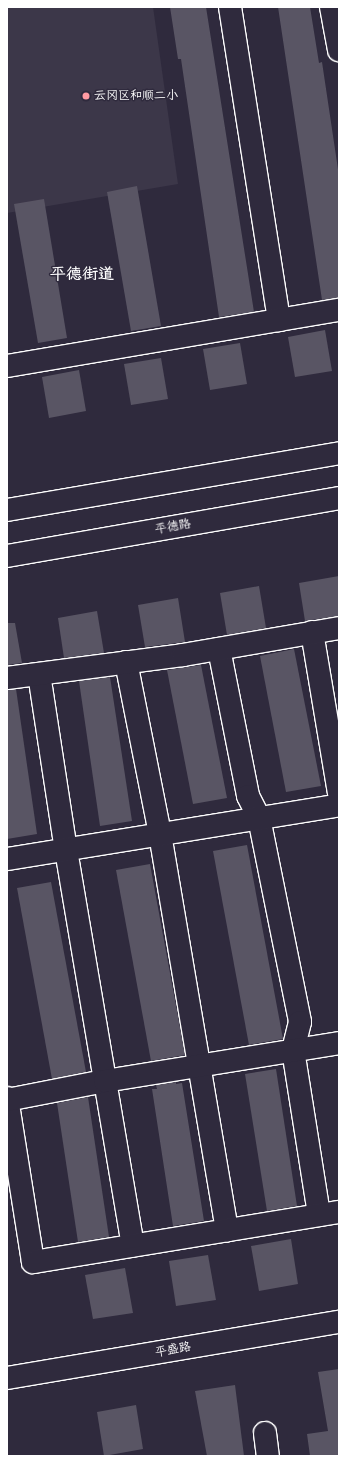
<!DOCTYPE html>
<html>
<head>
<meta charset="utf-8">
<style>
  body { margin:0 }
  #map { position:relative; width:346px; height:1463px; overflow:hidden; background:#2f2a3d; font-family:"Architects Daughter","LXGW WenKai TC",sans-serif }
  div>[style] { position:absolute }
  .built>* { inset:0; background:#3c3749 }
  .building>* { inset:0; background:#595564 }
  .roads { filter:drop-shadow(1px 0 #fff) drop-shadow(-1px 0 #fff) drop-shadow(0 1px #fff) drop-shadow(0 -1px #fff) }
  .minor>* { height:22px; margin:-11px; padding:0 11px; transform-origin:11px; border-radius:11px; background:#2f2a3d }
  .major>* { height:22px; margin:-11px; padding:0 11px; transform-origin:11px; border-radius:11px; background:#2f2a3d }
  .dots>* { width:11px; height:11px; translate:-50% -50%; box-sizing:border-box; border:2px solid #2f2a3d; border-radius:50% }
  span { translate:-50% -50%; white-space:nowrap; text-align:center; line-height:1.15; -webkit-text-stroke:3px #2f2a3d; paint-order:stroke }
  .poi-label { font-size:12px; color:#fff }
  .left { translate:0 -50%; text-align:left }
  .street-label { font-size:12px; color:#fff }
  .district-label { font-size:16px; color:#fff; font-weight:700 }
  .frame { position:absolute; inset:0; border:8px solid #fff; pointer-events:none }
</style>
</head>
<body>
<div id="map">
  <div class="built">
    <div style="clip-path:polygon(7px 7px,153px 7px,178px 184px,7px 213px)"></div>
  </div>
  <div class="building">
    <div style="clip-path:polygon(170px 7px,206px 7px,254px 312px,219px 317px,181px 59px,178px 59px)"></div>
    <div style="clip-path:polygon(278px 7px,310px 7px,319px 63px,322px 62px,339px 176px,339px 298px,322px 300px)"></div>
    <div style="clip-path:polygon(137px 186px,161px 326px,131px 331px,107px 192px)"></div>
    <div style="clip-path:polygon(44px 199px,67px 338px,38px 343px,14px 204px)"></div>
    <div style="clip-path:polygon(325px 330px,332px 371px,295px 377px,288px 337px)"></div>
    <div style="clip-path:polygon(240px 343px,247px 384px,210px 390px,203px 349px)"></div>
    <div style="clip-path:polygon(161px 358px,168px 399px,131px 405px,124px 364px)"></div>
    <div style="clip-path:polygon(79px 370px,86px 411px,49px 418px,42px 377px)"></div>
    <div style="clip-path:polygon(339px 576px,339px 616px,305px 621px,299px 583px)"></div>
    <div style="clip-path:polygon(259px 586px,266px 628px,227px 635px,220px 593px)"></div>
    <div style="clip-path:polygon(178px 598px,185px 642px,145px 647px,138px 605px)"></div>
    <div style="clip-path:polygon(97px 611px,104px 653px,64px 658px,58px 618px)"></div>
    <div style="clip-path:polygon(7px 623px,15px 623px,22px 663px,7px 665px)"></div>
    <div style="clip-path:polygon(294px 649px,321px 786px,286px 792px,260px 656px)"></div>
    <div style="clip-path:polygon(201px 665px,227px 798px,193px 804px,167px 670px)"></div>
    <div style="clip-path:polygon(110px 677px,132px 821px,100px 826px,79px 681px)"></div>
    <div style="clip-path:polygon(16px 689px,37px 834px,7px 839px,7px 690px)"></div>
    <div style="clip-path:polygon(247px 845px,283px 1039px,249px 1045px,213px 851px)"></div>
    <div style="clip-path:polygon(150px 864px,185px 1055px,151px 1061px,116px 870px)"></div>
    <div style="clip-path:polygon(51px 882px,86px 1072px,52px 1079px,17px 888px)"></div>
    <div style="clip-path:polygon(276px 1069px,297px 1206px,267px 1211px,245px 1074px)"></div>
    <div style="clip-path:polygon(176px 1082px,176px 1084px,182px 1083px,204px 1221px,173px 1226px,152px 1089px,157px 1089px,156px 1085px)"></div>
    <div style="clip-path:polygon(88px 1097px,109px 1237px,78px 1242px,57px 1103px)"></div>
    <div style="clip-path:polygon(291px 1239px,298px 1284px,259px 1291px,251px 1246px)"></div>
    <div style="clip-path:polygon(208px 1255px,216px 1300px,176px 1306px,169px 1261px)"></div>
    <div style="clip-path:polygon(125px 1268px,133px 1313px,93px 1319px,85px 1275px)"></div>
    <div style="clip-path:polygon(339px 1369px,339px 1456px,310px 1456px,307px 1434px,328px 1431px,318px 1372px)"></div>
    <div style="clip-path:polygon(235px 1385px,244px 1456px,207px 1456px,195px 1391px)"></div>
    <div style="clip-path:polygon(136px 1405px,143px 1449px,104px 1456px,97px 1412px)"></div>
  </div>
  <div class="roads">
    <div class="minor">
      <div style="left:230px;top:7px;width:317px;rotate:81.1deg"></div>
      <div style="left:331px;top:7px;width:44px;rotate:79.5deg"></div>
      <div style="left:7px;top:366px;width:337px;rotate:-9.6deg"></div>
      <div style="left:312px;top:632px;width:163px;rotate:80.5deg"></div>
      <div style="left:219px;top:649px;width:150px;rotate:78.8deg"></div>
      <div style="left:248px;top:796px;width:25px;rotate:63deg"></div>
      <div style="left:259px;top:818px;width:208px;rotate:78.6deg"></div>
      <div style="left:300px;top:1022px;width:29px;rotate:104deg"></div>
      <div style="left:293px;top:1050px;width:167px;rotate:81deg"></div>
      <div style="left:126px;top:662px;width:175px;rotate:78.8deg"></div>
      <div style="left:160px;top:834px;width:402px;rotate:80.4deg"></div>
      <div style="left:39px;top:674px;width:178px;rotate:81.3deg"></div>
      <div style="left:66px;top:850px;width:401px;rotate:80.4deg"></div>
      <div style="left:7px;top:678px;width:177px;rotate:-7.4deg"></div>
      <div style="left:183px;top:655px;width:158px;rotate:-9.8deg"></div>
      <div style="left:7px;top:859px;width:336px;rotate:-9.2deg"></div>
      <div style="left:7px;top:1098px;width:166px;rotate:81deg"></div>
      <div style="left:33px;top:1262px;width:310px;rotate:-9.3deg"></div>
      <div style="left:7px;top:1100px;width:100px;rotate:-11deg"></div>
      <div style="left:105px;top:1081px;width:237px;rotate:-9.2deg"></div>
      <div style="left:7px;top:1378px;width:337px;rotate:-9.6deg"></div>
      <div style="left:265px;top:1433px;width:23px;rotate:83deg"></div>
    </div>
    <div class="major">
      <div style="left:7px;top:510px;width:337px;rotate:-9.7deg"></div>
      <div style="left:7px;top:556px;width:337px;rotate:-9.9deg"></div>
    </div>
  </div>
  <div class="dots">
    <div style="left:86px;top:96px;background:#ff9aa2"></div>
  </div>
  <div class="poi-label">
    <span class="left" style="left:94px;top:96px">云冈区和顺二小</span>
  </div>
  <div class="street-label">
    <span style="left:173px;top:527px;rotate:-10deg">平德路</span>
    <span style="left:173px;top:1350px;rotate:-10deg">平盛路</span>
  </div>
  <div class="district-label">
    <span style="left:82px;top:274px">平德街道</span>
  </div>
  <div class="frame"></div>
</div>
</body>
</html>
